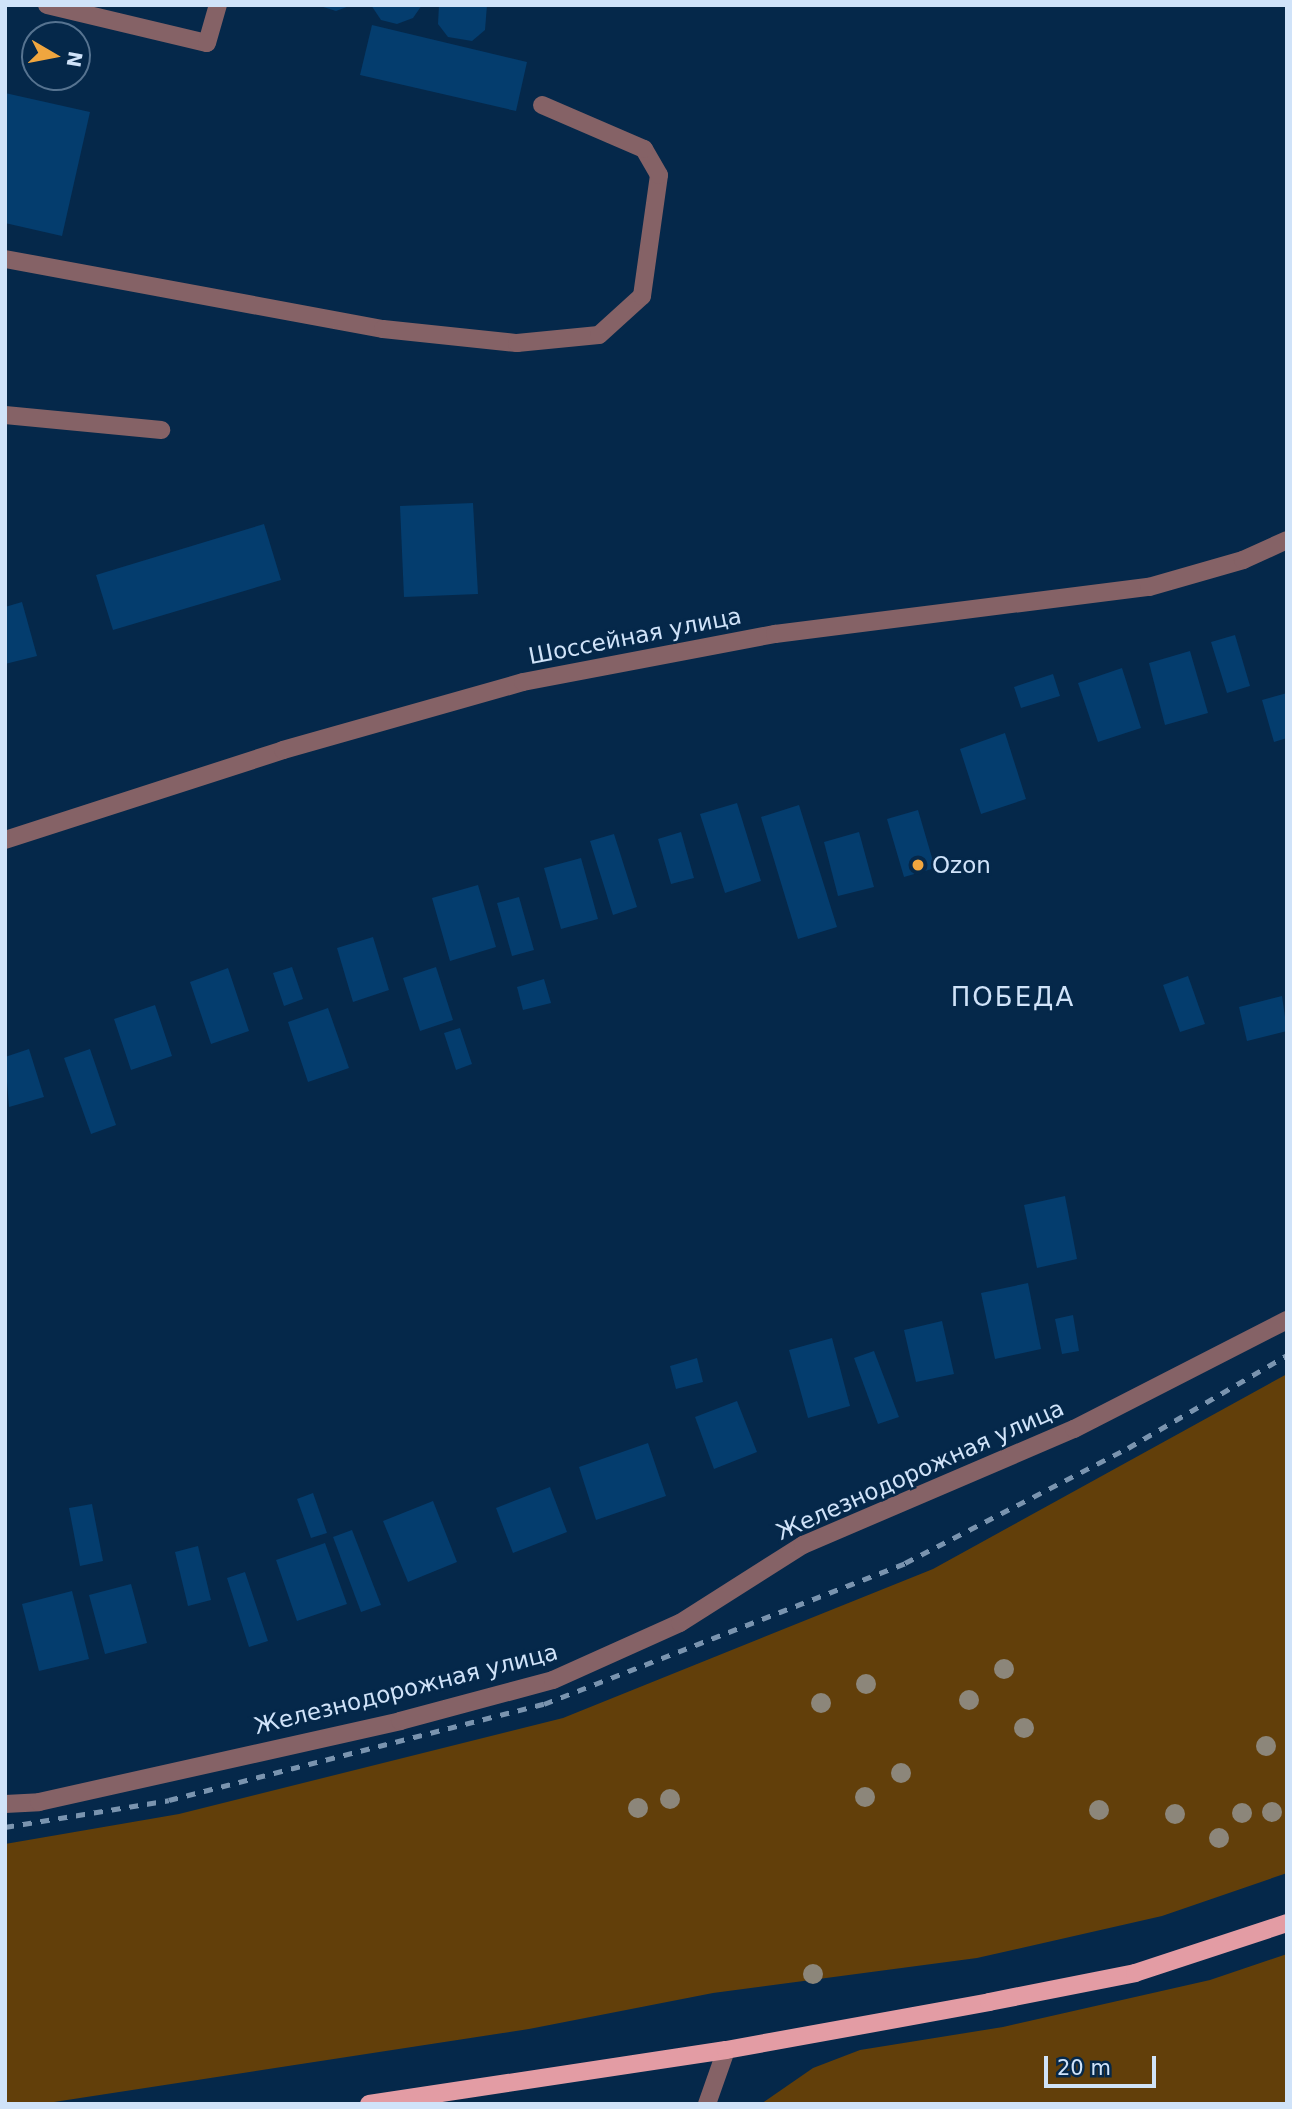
<!DOCTYPE html>
<html>
<head>
<meta charset="utf-8">
<style>
  body { margin:0 }
  #map { position:relative; width:1292px; height:2109px; overflow:hidden; background:#05284a; font-family:"DejaVu Sans",sans-serif }
  div>[style] { position:absolute }
  .green>* { inset:0; background:#623f0a }
  .building>* { inset:0; background:#043d6e }
  .minor>* { height:18px; margin:-9px; padding:0 9px; transform-origin:9px; border-radius:9px; background:#856266 }
  .major>* { height:18px; margin:-9px; padding:0 9px; transform-origin:9px; border-radius:9px; background:#e39ca4 }
  .rail>* { height:5px; margin-top:-2.5px; transform-origin:0; background:repeating-linear-gradient(90deg,#7a94af 0 9px,transparent 0 18px) }
  .trees>* { width:20px; height:20px; margin:-10px; border-radius:50%; background:#8c867a }
  .dots>* { width:19px; height:19px; translate:-50% -50%; box-sizing:border-box; border:4px solid #05284a; border-radius:50% }
  span { translate:-50% -50%; white-space:nowrap; text-align:center; line-height:1.15; -webkit-text-stroke:5px #05284a; paint-order:stroke }
  .street-label { font-size:23px; color:#d0e3f9 }
  .poi-label { font-size:23px; color:#d0e3f9 }
  .left { translate:0 -50%; text-align:left }
  .quarter-label { font-size:26px; color:#d0e3f9; letter-spacing:2px }
  .frame { position:absolute; inset:0; border:7px solid #d0e3f9; pointer-events:none }
  .north { position:absolute; left:21px; top:21px; width:70px; height:70px; box-sizing:border-box; background:#05284a; border:2px solid #567390; border-radius:50%; rotate:100deg; font-size:19px; font-weight:700; line-height:28px; text-align:center; color:#d0e3f9 }
  .north::after { content:''; display:block; margin:auto; width:24px; height:32px; background:#f0a63f; clip-path:polygon(50% 0,100% 100%,50% 72%,0 100%) }
  .scale { position:absolute; left:1044px; top:2056px; width:112px; height:32px; box-sizing:border-box; border:4px solid #d0e3f9; border-top:0; padding-left:9px; font-size:21px; line-height:24px; white-space:nowrap; color:#d0e3f9; -webkit-text-stroke:5px #05284a; paint-order:stroke }
</style>
</head>
<body>
<div id="map">
  <div class="green">
    <div style="clip-path:polygon(1287px 1374px,1287px 1873px,1162px 1916px,977px 1958px,713px 1993px,529px 2029px,41px 2104px,5px 2104px,5px 1844px,179px 1814px,563px 1718px,933px 1569px)"></div>
    <div style="clip-path:polygon(1287px 1954px,1287px 2104px,761px 2104px,813px 2068px,860px 2050px,1003px 2027px,1210px 1980px)"></div>
  </div>
  <div class="building">
    <div style="clip-path:polygon(317px 5px,352px 5px,336px 11px)"></div>
    <div style="clip-path:polygon(371px 5px,422px 5px,413px 18px,397px 24px,381px 20px)"></div>
    <div style="clip-path:polygon(439px 5px,487px 5px,485px 30px,472px 41px,448px 37px,438px 24px)"></div>
    <div style="clip-path:polygon(372px 25px,527px 62px,516px 111px,360px 75px)"></div>
    <div style="clip-path:polygon(5px 93px,90px 112px,62px 236px,5px 223px)"></div>
    <div style="clip-path:polygon(473px 503px,478px 594px,404px 597px,400px 506px)"></div>
    <div style="clip-path:polygon(264px 524px,281px 580px,113px 630px,96px 575px)"></div>
    <div style="clip-path:polygon(22px 602px,37px 656px,5px 664px,5px 607px)"></div>
    <div style="clip-path:polygon(1235px 635px,1250px 686px,1227px 693px,1211px 642px)"></div>
    <div style="clip-path:polygon(1190px 651px,1208px 713px,1165px 725px,1149px 663px)"></div>
    <div style="clip-path:polygon(1122px 668px,1141px 728px,1098px 742px,1078px 683px)"></div>
    <div style="clip-path:polygon(1053px 674px,1060px 696px,1021px 708px,1014px 687px)"></div>
    <div style="clip-path:polygon(1287px 693px,1287px 738px,1274px 742px,1262px 700px)"></div>
    <div style="clip-path:polygon(1005px 733px,1026px 799px,981px 814px,960px 749px)"></div>
    <div style="clip-path:polygon(737px 803px,761px 881px,725px 893px,700px 814px)"></div>
    <div style="clip-path:polygon(799px 805px,837px 927px,798px 939px,761px 817px)"></div>
    <div style="clip-path:polygon(918px 810px,935px 868px,904px 877px,887px 819px)"></div>
    <div style="clip-path:polygon(681px 832px,694px 878px,671px 884px,658px 839px)"></div>
    <div style="clip-path:polygon(859px 832px,874px 887px,838px 896px,824px 842px)"></div>
    <div style="clip-path:polygon(614px 834px,637px 907px,613px 915px,590px 841px)"></div>
    <div style="clip-path:polygon(581px 858px,598px 919px,561px 929px,544px 868px)"></div>
    <div style="clip-path:polygon(478px 885px,496px 947px,450px 961px,432px 898px)"></div>
    <div style="clip-path:polygon(519px 897px,534px 950px,512px 956px,497px 903px)"></div>
    <div style="clip-path:polygon(373px 937px,389px 990px,353px 1002px,337px 948px)"></div>
    <div style="clip-path:polygon(292px 967px,303px 999px,284px 1006px,273px 973px)"></div>
    <div style="clip-path:polygon(436px 967px,453px 1020px,420px 1031px,403px 978px)"></div>
    <div style="clip-path:polygon(228px 968px,249px 1031px,211px 1044px,190px 982px)"></div>
    <div style="clip-path:polygon(1188px 976px,1205px 1024px,1180px 1032px,1163px 985px)"></div>
    <div style="clip-path:polygon(544px 979px,551px 1003px,523px 1010px,517px 987px)"></div>
    <div style="clip-path:polygon(1282px 996px,1287px 1031px,1247px 1041px,1239px 1007px)"></div>
    <div style="clip-path:polygon(155px 1005px,172px 1056px,131px 1070px,114px 1019px)"></div>
    <div style="clip-path:polygon(328px 1008px,349px 1068px,308px 1082px,288px 1022px)"></div>
    <div style="clip-path:polygon(460px 1028px,472px 1064px,456px 1070px,444px 1033px)"></div>
    <div style="clip-path:polygon(29px 1049px,44px 1097px,9px 1107px,5px 1057px)"></div>
    <div style="clip-path:polygon(90px 1049px,116px 1125px,91px 1134px,64px 1058px)"></div>
    <div style="clip-path:polygon(1065px 1196px,1077px 1259px,1037px 1268px,1024px 1205px)"></div>
    <div style="clip-path:polygon(1028px 1283px,1041px 1349px,995px 1359px,981px 1293px)"></div>
    <div style="clip-path:polygon(1073px 1315px,1079px 1351px,1062px 1354px,1055px 1319px)"></div>
    <div style="clip-path:polygon(942px 1321px,954px 1374px,916px 1382px,904px 1330px)"></div>
    <div style="clip-path:polygon(832px 1338px,850px 1406px,808px 1418px,789px 1350px)"></div>
    <div style="clip-path:polygon(874px 1351px,899px 1417px,878px 1424px,854px 1358px)"></div>
    <div style="clip-path:polygon(697px 1358px,703px 1382px,676px 1389px,670px 1366px)"></div>
    <div style="clip-path:polygon(737px 1401px,757px 1452px,714px 1469px,695px 1417px)"></div>
    <div style="clip-path:polygon(648px 1443px,666px 1496px,596px 1520px,579px 1467px)"></div>
    <div style="clip-path:polygon(550px 1487px,567px 1532px,513px 1553px,496px 1508px)"></div>
    <div style="clip-path:polygon(313px 1493px,327px 1533px,311px 1538px,297px 1499px)"></div>
    <div style="clip-path:polygon(433px 1501px,457px 1562px,408px 1582px,383px 1521px)"></div>
    <div style="clip-path:polygon(92px 1504px,103px 1561px,80px 1566px,69px 1508px)"></div>
    <div style="clip-path:polygon(352px 1530px,381px 1605px,361px 1612px,333px 1537px)"></div>
    <div style="clip-path:polygon(325px 1543px,347px 1604px,297px 1621px,276px 1560px)"></div>
    <div style="clip-path:polygon(198px 1546px,211px 1600px,188px 1606px,175px 1552px)"></div>
    <div style="clip-path:polygon(245px 1572px,268px 1641px,249px 1647px,227px 1578px)"></div>
    <div style="clip-path:polygon(131px 1584px,147px 1643px,105px 1654px,89px 1595px)"></div>
    <div style="clip-path:polygon(72px 1591px,89px 1659px,39px 1671px,22px 1604px)"></div>
  </div>
  <div class="minor">
    <div style="left:47px;top:5px;width:164px;rotate:13.4deg"></div>
    <div style="left:207px;top:43px;width:40px;rotate:-74deg"></div>
    <div style="left:5px;top:259px;width:384px;rotate:10.5deg"></div>
    <div style="left:383px;top:329px;width:135px;rotate:6deg"></div>
    <div style="left:517px;top:343px;width:82px;rotate:-5.6deg"></div>
    <div style="left:599px;top:335px;width:58px;rotate:-42.2deg"></div>
    <div style="left:642px;top:296px;width:122px;rotate:-82deg"></div>
    <div style="left:659px;top:175px;width:30px;rotate:-120deg"></div>
    <div style="left:644px;top:149px;width:111px;rotate:-156.7deg"></div>
    <div style="left:5px;top:415px;width:157px;rotate:5.5deg"></div>
    <div style="left:5px;top:840px;width:292px;rotate:-17.9deg"></div>
    <div style="left:283px;top:750px;width:249px;rotate:-15.8deg"></div>
    <div style="left:523px;top:682px;width:257px;rotate:-10.8deg"></div>
    <div style="left:775px;top:634px;width:377px;rotate:-7.2deg"></div>
    <div style="left:1149px;top:587px;width:98px;rotate:-16deg"></div>
    <div style="left:1243px;top:560px;width:48px;rotate:-24.4deg"></div>
    <div style="left:5px;top:1804px;width:34px;rotate:-3deg"></div>
    <div style="left:39px;top:1802px;width:370px;rotate:-12.6deg"></div>
    <div style="left:400px;top:1721px;width:158px;rotate:-15deg"></div>
    <div style="left:553px;top:1680px;width:139px;rotate:-24.2deg"></div>
    <div style="left:680px;top:1623px;width:146px;rotate:-32.4deg"></div>
    <div style="left:803px;top:1545px;width:295px;rotate:-23.2deg"></div>
    <div style="left:1074px;top:1429px;width:239px;rotate:-27.1deg"></div>
    <div style="left:707px;top:2104px;width:57px;rotate:-70.6deg"></div>
  </div>
  <div class="major">
    <div style="left:369px;top:2104px;width:361px;rotate:-8.6deg"></div>
    <div style="left:726px;top:2050px;width:267px;rotate:-10.3deg"></div>
    <div style="left:989px;top:2002px;width:149px;rotate:-11.2deg"></div>
    <div style="left:1135px;top:1973px;width:160px;rotate:-18.2deg"></div>
  </div>
  <div class="rail">
    <div style="left:5px;top:1827px;width:166px;rotate:-9.3deg"></div>
    <div style="left:169px;top:1800px;width:387px;rotate:-14.4deg"></div>
    <div style="left:544px;top:1704px;width:388px;rotate:-21.3deg"></div>
    <div style="left:905px;top:1563px;width:251px;rotate:-27.3deg"></div>
    <div style="left:1128px;top:1448px;width:184px;rotate:-30.3deg"></div>
  </div>
  <div class="trees">
    <div style="left:1004px;top:1669px"></div>
    <div style="left:866px;top:1684px"></div>
    <div style="left:969px;top:1700px"></div>
    <div style="left:821px;top:1703px"></div>
    <div style="left:1024px;top:1728px"></div>
    <div style="left:1266px;top:1746px"></div>
    <div style="left:901px;top:1773px"></div>
    <div style="left:865px;top:1797px"></div>
    <div style="left:670px;top:1799px"></div>
    <div style="left:638px;top:1808px"></div>
    <div style="left:1099px;top:1810px"></div>
    <div style="left:1272px;top:1812px"></div>
    <div style="left:1242px;top:1813px"></div>
    <div style="left:1175px;top:1814px"></div>
    <div style="left:1219px;top:1838px"></div>
    <div style="left:813px;top:1974px"></div>
  </div>
  <div class="dots">
    <div style="left:918px;top:865px;background:#f0a63f"></div>
  </div>
  <div class="street-label">
    <span style="left:635px;top:636px;rotate:-11deg">Шоссейная улица</span>
    <span style="left:920px;top:1470px;rotate:-24deg">Железнодорожная улица</span>
    <span style="left:406px;top:1689px;rotate:-14deg">Железнодорожная улица</span>
  </div>
  <div class="poi-label">
    <span class="left" style="left:932px;top:865px">Ozon</span>
  </div>
  <div class="quarter-label">
    <span style="left:1013px;top:998px">ПОБЕДА</span>
  </div>
  <div class="frame"></div>
  <div class="north">N</div>
  <div class="scale">20 m</div>
</div>
</body>
</html>
